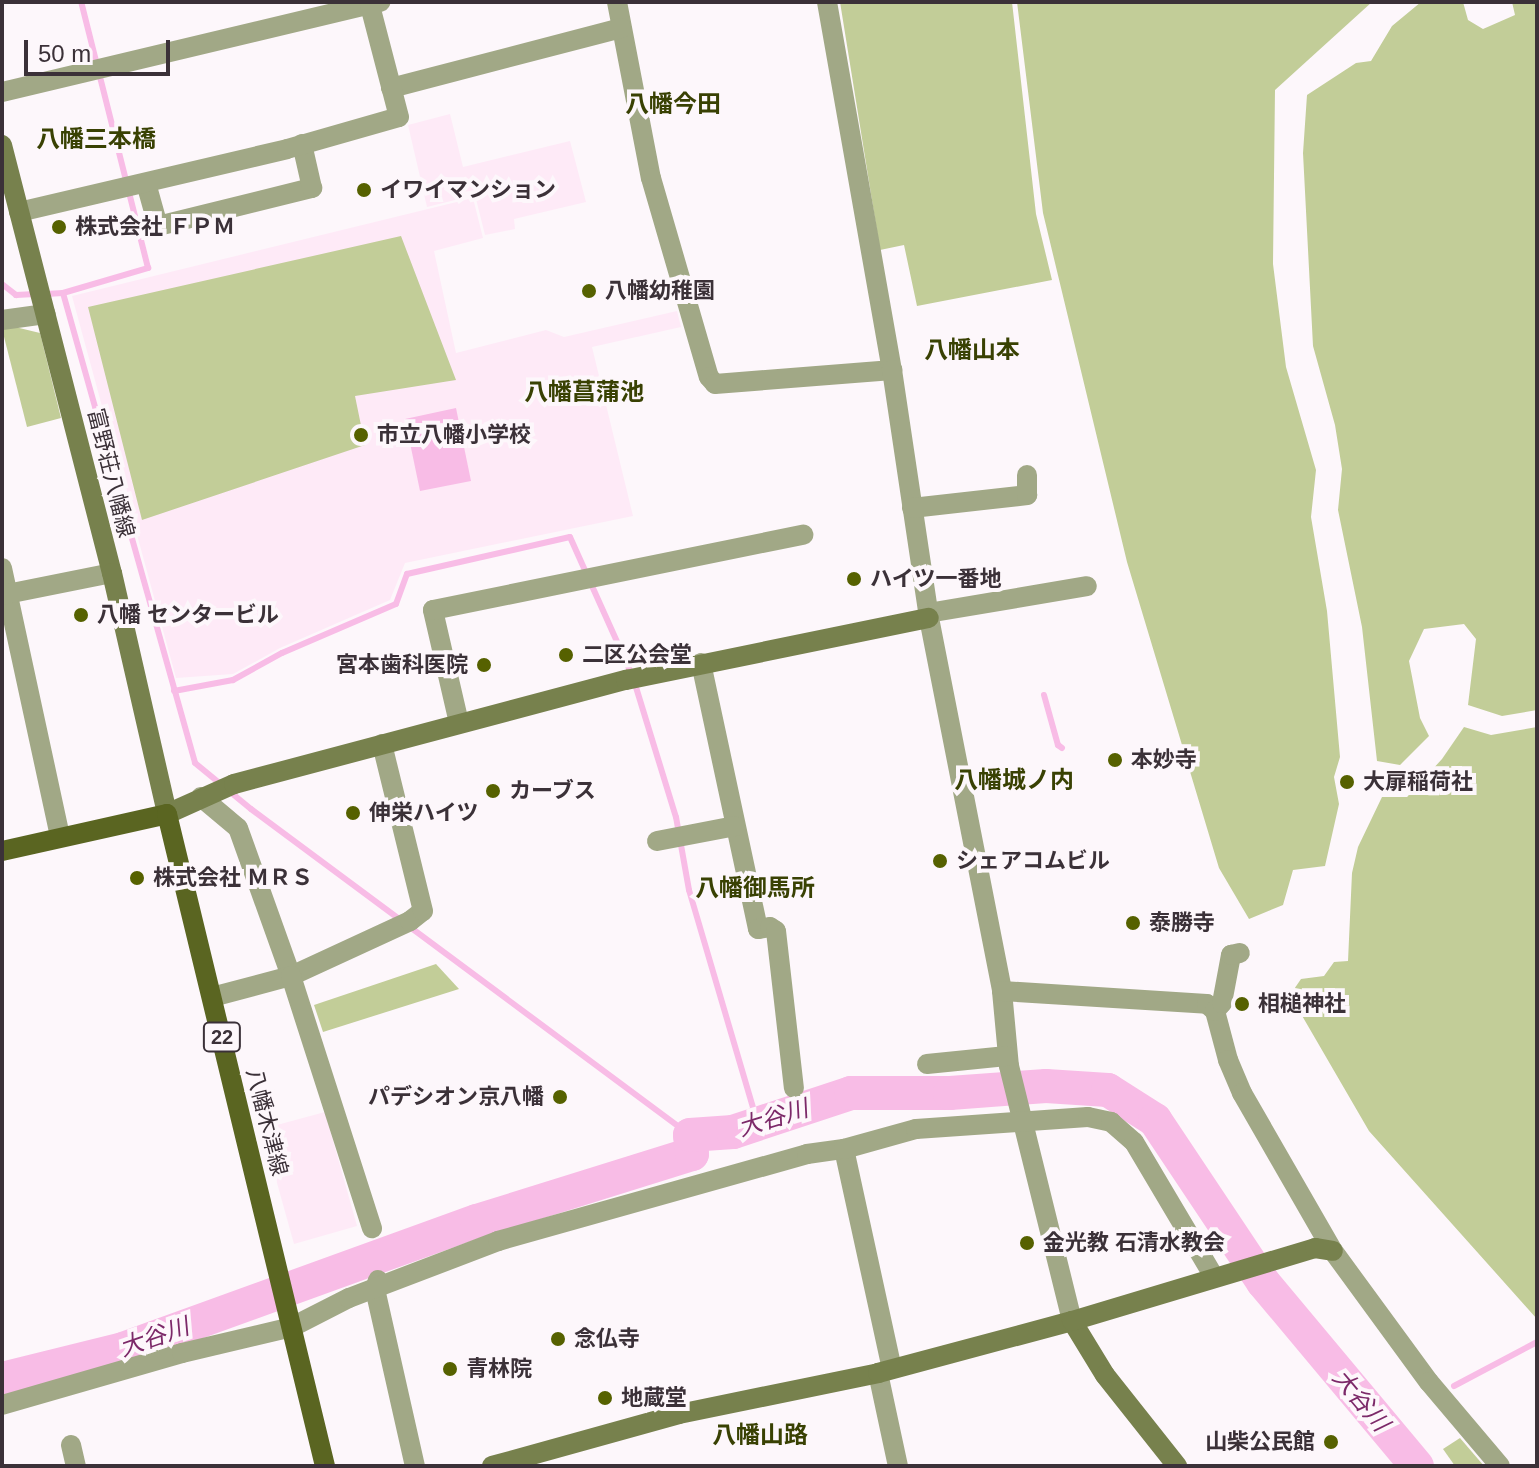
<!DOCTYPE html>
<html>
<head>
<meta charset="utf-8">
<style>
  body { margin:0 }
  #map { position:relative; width:1539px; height:1468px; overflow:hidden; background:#fdf7fb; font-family:Arial,"Noto Sans JP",sans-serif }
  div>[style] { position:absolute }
  .built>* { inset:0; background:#feeaf7 }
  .green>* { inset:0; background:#c2cd98 }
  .water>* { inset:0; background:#f8bce6 }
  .stream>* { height:6px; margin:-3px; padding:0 3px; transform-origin:3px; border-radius:3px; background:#f8bce6 }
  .river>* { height:34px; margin:-17px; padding:0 17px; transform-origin:17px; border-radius:17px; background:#f8bce6 }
  .street>* { height:20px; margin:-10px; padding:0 10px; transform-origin:10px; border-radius:10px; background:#a1a886 }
  .secondary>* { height:20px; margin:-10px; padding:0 10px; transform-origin:10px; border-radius:10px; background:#77814d }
  .primary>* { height:20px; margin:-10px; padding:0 10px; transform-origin:10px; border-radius:10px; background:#5a6521 }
  .dots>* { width:22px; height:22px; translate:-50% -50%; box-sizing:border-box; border:4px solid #fdf7fb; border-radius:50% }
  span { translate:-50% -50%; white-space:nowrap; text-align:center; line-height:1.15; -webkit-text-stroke:8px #fdf7fb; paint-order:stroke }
  .shield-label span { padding:2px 6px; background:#fdf7fb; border:2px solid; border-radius:6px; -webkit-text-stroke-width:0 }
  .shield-label { font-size:20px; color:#3b3138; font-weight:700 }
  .poi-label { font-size:22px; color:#3b3138; font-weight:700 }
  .left { translate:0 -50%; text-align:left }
  .right { translate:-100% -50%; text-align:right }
  .street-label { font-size:22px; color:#3b3138 }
  .neighbourhood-label { font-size:24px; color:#394103; font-weight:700 }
  .water-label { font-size:24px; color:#7c2969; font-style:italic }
  .frame { position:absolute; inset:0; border:4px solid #3b3138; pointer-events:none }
  .scale { position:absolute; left:24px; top:40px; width:146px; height:36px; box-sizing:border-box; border:4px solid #3b3138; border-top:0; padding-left:10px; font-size:24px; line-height:28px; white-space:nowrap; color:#3b3138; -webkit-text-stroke:6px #fdf7fb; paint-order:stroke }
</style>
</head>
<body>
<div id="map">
  <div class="built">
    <div style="clip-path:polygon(450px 114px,463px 167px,570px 141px,586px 202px,514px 219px,515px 229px,485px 235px,475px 195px,427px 207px,408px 125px)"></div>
    <div style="clip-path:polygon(473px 198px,483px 238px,434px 251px,456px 353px,546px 330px,564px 337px,677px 311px,681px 327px,592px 347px,633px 516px,405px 563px,390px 600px,280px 648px,233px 674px,176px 678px,72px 296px)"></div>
    <div style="clip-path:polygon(325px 1112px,357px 1226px,294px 1244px,262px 1129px)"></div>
  </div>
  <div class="green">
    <div style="clip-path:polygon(840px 2px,1012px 2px,1036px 214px,1052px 280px,917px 306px,904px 245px,880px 250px)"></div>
    <div style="clip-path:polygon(1017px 2px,1372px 2px,1275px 90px,1273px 264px,1286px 367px,1316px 470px,1311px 517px,1327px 611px,1340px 757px,1334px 777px,1339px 804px,1325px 866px,1293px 870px,1283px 905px,1249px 919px,1219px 868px,1127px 562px,1043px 213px)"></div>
    <div style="clip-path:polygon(1421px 2px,1463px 2px,1468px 20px,1483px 29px,1515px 15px,1512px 2px,1537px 2px,1537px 710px,1502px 716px,1468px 705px,1476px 639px,1464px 624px,1424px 629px,1409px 661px,1420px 718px,1429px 736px,1400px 765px,1377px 761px,1362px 627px,1338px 510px,1342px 469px,1335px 425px,1313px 346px,1303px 153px,1307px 95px,1356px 63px,1371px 61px,1392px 26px)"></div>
    <div style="clip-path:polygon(401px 236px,456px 380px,355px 396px,365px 445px,142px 520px,88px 307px)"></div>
    <div style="clip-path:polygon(11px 326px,40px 333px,61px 418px,27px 427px,2px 329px)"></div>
    <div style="clip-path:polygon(1464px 727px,1491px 735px,1537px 727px,1537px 1319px,1369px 1131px,1290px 995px,1301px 979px,1324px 976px,1334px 962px,1348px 961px,1352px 873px,1358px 847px,1382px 797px,1407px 797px,1442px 759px)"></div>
    <div style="clip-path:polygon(436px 964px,459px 989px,323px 1032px,314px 1005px)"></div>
    <div style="clip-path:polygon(1460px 1438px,1484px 1466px,1455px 1466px,1443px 1449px)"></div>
  </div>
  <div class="water">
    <div style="clip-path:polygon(456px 408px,471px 481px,420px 491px,405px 419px)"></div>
  </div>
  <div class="stream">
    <div style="left:2px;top:284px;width:18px;rotate:38deg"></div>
    <div style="left:16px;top:295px;width:19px;rotate:-3deg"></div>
    <div style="left:63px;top:293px;width:488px;rotate:74.3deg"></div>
    <div style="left:195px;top:763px;width:72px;rotate:39.4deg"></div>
    <div style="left:251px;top:809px;width:547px;rotate:36.6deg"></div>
    <div style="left:46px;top:294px;width:17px;rotate:-3deg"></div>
    <div style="left:63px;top:293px;width:89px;rotate:-16.4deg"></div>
    <div style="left:148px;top:268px;width:274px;rotate:-104.1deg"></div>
    <div style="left:635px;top:684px;width:139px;rotate:72.9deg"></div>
    <div style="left:676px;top:817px;width:74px;rotate:79.9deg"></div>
    <div style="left:689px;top:890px;width:244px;rotate:73.6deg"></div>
    <div style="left:174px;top:691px;width:60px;rotate:-10.6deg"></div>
    <div style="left:233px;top:680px;width:56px;rotate:-28.9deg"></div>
    <div style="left:282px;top:653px;width:124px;rotate:-23.3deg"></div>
    <div style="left:396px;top:604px;width:32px;rotate:-70deg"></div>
    <div style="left:407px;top:574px;width:167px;rotate:-12.8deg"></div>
    <div style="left:570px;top:537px;width:149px;rotate:65.8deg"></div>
    <div style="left:1044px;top:695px;width:52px;rotate:74.4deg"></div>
    <div style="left:1058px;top:745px;width:5px;rotate:37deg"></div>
    <div style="left:1454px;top:1386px;width:94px;rotate:-27.9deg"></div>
  </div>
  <div class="river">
    <div style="left:2px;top:1379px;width:125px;rotate:-13.9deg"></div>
    <div style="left:123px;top:1349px;width:376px;rotate:-19.9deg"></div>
    <div style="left:477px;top:1221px;width:225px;rotate:-17.3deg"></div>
    <div style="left:692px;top:1154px;width:19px;rotate:-96deg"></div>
    <div style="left:690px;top:1135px;width:43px;rotate:-4deg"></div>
    <div style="left:733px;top:1132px;width:124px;rotate:-18.3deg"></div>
    <div style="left:851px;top:1093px;width:99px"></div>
    <div style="left:950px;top:1093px;width:96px;rotate:-4.2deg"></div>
    <div style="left:1046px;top:1086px;width:62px;rotate:3.7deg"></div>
    <div style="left:1108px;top:1090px;width:56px;rotate:32.6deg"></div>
    <div style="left:1155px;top:1120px;width:195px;rotate:56.3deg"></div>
    <div style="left:1263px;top:1282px;width:240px;rotate:50.1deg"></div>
  </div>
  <div class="street">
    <div style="left:617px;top:2px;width:179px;rotate:79.1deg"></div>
    <div style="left:651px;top:178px;width:207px;rotate:73.8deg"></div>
    <div style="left:709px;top:377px;width:9px;rotate:49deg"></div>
    <div style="left:715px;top:384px;width:178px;rotate:-4.5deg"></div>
    <div style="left:827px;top:2px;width:374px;rotate:80deg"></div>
    <div style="left:892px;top:370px;width:251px;rotate:81.5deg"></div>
    <div style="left:929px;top:618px;width:380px;rotate:78.9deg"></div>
    <div style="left:1002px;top:991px;width:75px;rotate:84.7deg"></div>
    <div style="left:1009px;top:1066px;width:263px;rotate:76.1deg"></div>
    <div style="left:391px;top:88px;width:238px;rotate:-14.6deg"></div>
    <div style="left:2px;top:92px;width:389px;rotate:-13.4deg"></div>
    <div style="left:146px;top:183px;width:45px;rotate:74.4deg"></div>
    <div style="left:158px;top:226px;width:159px;rotate:-13.9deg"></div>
    <div style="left:312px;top:188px;width:45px;rotate:-102.8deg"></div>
    <div style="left:19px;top:212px;width:275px;rotate:-13.2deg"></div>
    <div style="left:287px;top:149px;width:116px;rotate:-15.9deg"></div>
    <div style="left:399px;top:117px;width:119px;rotate:-104.6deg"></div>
    <div style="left:2px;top:320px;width:44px;rotate:-7.8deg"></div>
    <div style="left:912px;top:508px;width:116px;rotate:-6.4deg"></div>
    <div style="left:1027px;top:495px;width:20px;rotate:-90deg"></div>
    <div style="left:2px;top:568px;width:275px;rotate:77.8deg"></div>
    <div style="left:2px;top:595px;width:112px;rotate:-11.3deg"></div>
    <div style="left:928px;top:613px;width:161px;rotate:-9.6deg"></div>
    <div style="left:701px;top:663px;width:272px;rotate:77.9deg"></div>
    <div style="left:758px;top:929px;width:12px;rotate:-9deg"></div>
    <div style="left:770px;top:927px;width:7px;rotate:34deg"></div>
    <div style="left:776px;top:931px;width:158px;rotate:83.5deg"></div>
    <div style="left:459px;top:723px;width:116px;rotate:-103deg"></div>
    <div style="left:433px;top:610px;width:378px;rotate:-11.5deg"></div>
    <div style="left:201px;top:797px;width:48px;rotate:40deg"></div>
    <div style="left:238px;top:828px;width:157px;rotate:70.3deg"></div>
    <div style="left:291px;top:976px;width:131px;rotate:-24.8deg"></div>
    <div style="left:410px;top:921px;width:16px;rotate:-38deg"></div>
    <div style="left:423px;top:911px;width:172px;rotate:-103.8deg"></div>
    <div style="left:657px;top:841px;width:79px;rotate:-10.9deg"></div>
    <div style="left:1002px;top:991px;width:205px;rotate:3.6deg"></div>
    <div style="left:1207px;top:1004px;width:11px;rotate:41deg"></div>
    <div style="left:1215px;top:1011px;width:51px;rotate:75.1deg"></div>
    <div style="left:1228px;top:1060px;width:36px;rotate:67deg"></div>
    <div style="left:1242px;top:1093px;width:182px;rotate:60.1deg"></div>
    <div style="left:1333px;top:1251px;width:162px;rotate:53.8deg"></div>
    <div style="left:1429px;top:1382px;width:110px;rotate:49.8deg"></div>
    <div style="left:212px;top:997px;width:82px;rotate:-14.9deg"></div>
    <div style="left:291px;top:976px;width:265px;rotate:72.2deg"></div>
    <div style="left:1215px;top:1011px;width:11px;rotate:-49deg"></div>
    <div style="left:1222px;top:1003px;width:49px;rotate:-79.4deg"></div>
    <div style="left:1231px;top:955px;width:9px;rotate:-13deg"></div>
    <div style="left:927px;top:1064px;width:80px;rotate:-5.7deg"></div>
    <div style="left:844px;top:1149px;width:225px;rotate:77.7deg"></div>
    <div style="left:378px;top:1280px;width:9px;rotate:108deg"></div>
    <div style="left:375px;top:1289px;width:181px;rotate:77.3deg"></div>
    <div style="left:878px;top:1373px;width:95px;rotate:77.9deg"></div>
    <div style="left:2px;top:1405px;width:187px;rotate:-16.1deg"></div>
    <div style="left:182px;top:1353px;width:113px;rotate:-13.3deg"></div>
    <div style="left:292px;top:1327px;width:64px;rotate:-27deg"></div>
    <div style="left:349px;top:1298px;width:160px;rotate:-20.9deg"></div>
    <div style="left:498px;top:1241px;width:321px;rotate:-15.7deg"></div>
    <div style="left:807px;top:1154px;width:37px;rotate:-8deg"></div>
    <div style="left:844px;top:1149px;width:75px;rotate:-15.5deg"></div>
    <div style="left:916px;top:1129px;width:172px;rotate:-4deg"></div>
    <div style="left:1088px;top:1117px;width:24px;rotate:12deg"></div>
    <div style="left:1111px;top:1122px;width:30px;rotate:41deg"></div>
    <div style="left:1134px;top:1142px;width:157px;rotate:59.3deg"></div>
    <div style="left:71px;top:1445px;width:22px;rotate:77deg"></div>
  </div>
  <div class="secondary">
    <div style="left:2px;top:145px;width:442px;rotate:75.6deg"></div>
    <div style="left:112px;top:573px;width:247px;rotate:77.1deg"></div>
    <div style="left:167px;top:814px;width:73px;rotate:-24.1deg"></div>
    <div style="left:234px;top:784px;width:406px;rotate:-14.9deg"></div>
    <div style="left:626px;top:680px;width:309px;rotate:-11.6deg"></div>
    <div style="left:1072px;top:1321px;width:63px;rotate:58.6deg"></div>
    <div style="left:1105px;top:1375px;width:116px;rotate:51.6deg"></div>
    <div style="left:492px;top:1466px;width:194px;rotate:-15.5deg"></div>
    <div style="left:679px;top:1414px;width:203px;rotate:-11.6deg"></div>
    <div style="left:878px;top:1373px;width:201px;rotate:-15deg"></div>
    <div style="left:1072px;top:1321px;width:254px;rotate:-16.7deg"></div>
    <div style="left:1315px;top:1248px;width:18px;rotate:9deg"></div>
  </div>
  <div class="primary">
    <div style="left:2px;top:851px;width:169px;rotate:-12.6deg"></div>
    <div style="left:167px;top:814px;width:671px;rotate:76.38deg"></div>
  </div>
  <div class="dots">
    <div style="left:364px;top:190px;background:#566100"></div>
    <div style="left:59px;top:227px;background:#566100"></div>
    <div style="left:589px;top:291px;background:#566100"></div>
    <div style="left:361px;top:435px;background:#566100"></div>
    <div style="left:854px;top:579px;background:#566100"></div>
    <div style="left:81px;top:615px;background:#566100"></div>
    <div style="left:566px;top:655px;background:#566100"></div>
    <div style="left:484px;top:665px;background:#566100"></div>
    <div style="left:1115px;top:760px;background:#566100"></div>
    <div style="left:1347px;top:782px;background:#566100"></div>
    <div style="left:493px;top:791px;background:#566100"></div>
    <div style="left:353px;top:813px;background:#566100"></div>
    <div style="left:940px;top:861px;background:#566100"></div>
    <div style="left:137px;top:878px;background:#566100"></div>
    <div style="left:1133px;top:923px;background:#566100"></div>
    <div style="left:1242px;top:1004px;background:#566100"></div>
    <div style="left:560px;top:1097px;background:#566100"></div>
    <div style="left:1027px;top:1243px;background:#566100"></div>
    <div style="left:558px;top:1339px;background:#566100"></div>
    <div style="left:450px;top:1369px;background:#566100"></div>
    <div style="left:605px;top:1398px;background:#566100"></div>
    <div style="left:1331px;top:1442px;background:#566100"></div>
  </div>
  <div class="shield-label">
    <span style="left:222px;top:1037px">22</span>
  </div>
  <div class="poi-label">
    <span class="left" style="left:380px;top:190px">イワイマンション</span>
    <span class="left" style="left:75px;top:227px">株式会社 ＦＰＭ</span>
    <span class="left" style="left:605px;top:291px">八幡幼稚園</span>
    <span class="left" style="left:377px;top:435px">市立八幡小学校</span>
    <span class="left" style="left:870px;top:579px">ハイツ一番地</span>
    <span class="left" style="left:97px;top:615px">八幡 センタービル</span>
    <span class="left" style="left:582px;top:655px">二区公会堂</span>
    <span class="right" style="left:468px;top:665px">宮本歯科医院</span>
    <span class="left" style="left:1131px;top:760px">本妙寺</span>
    <span class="left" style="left:1363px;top:782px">大扉稲荷社</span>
    <span class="left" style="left:509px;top:791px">カーブス</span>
    <span class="left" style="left:369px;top:813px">伸栄ハイツ</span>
    <span class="left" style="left:956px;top:861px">シェアコムビル</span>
    <span class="left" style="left:153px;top:878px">株式会社 ＭＲＳ</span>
    <span class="left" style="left:1149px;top:923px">泰勝寺</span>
    <span class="left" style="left:1258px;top:1004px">相槌神社</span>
    <span class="right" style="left:544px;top:1097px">パデシオン京八幡</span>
    <span class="left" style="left:1043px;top:1243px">金光教 石清水教会</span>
    <span class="left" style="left:574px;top:1339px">念仏寺</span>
    <span class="left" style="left:466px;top:1369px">青林院</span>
    <span class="left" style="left:621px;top:1398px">地蔵堂</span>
    <span class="right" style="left:1315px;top:1442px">山柴公民館</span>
  </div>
  <div class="street-label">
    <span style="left:111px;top:473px;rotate:76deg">富野荘八幡線</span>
    <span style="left:267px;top:1122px;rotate:76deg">八幡木津線</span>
  </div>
  <div class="neighbourhood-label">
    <span style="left:673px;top:104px">八幡今田</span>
    <span style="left:96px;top:139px">八幡三本橋</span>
    <span style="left:972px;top:350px">八幡山本</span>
    <span style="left:584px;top:392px">八幡菖蒲池</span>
    <span style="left:1014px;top:780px">八幡城ノ内</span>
    <span style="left:755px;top:888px">八幡御馬所</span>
    <span style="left:760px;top:1435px">八幡山路</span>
  </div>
  <div class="water-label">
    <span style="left:773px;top:1118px;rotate:-17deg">大谷川</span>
    <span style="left:154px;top:1337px;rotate:-19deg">大谷川</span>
    <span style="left:1361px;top:1400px;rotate:50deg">大谷川</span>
  </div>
  <div class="frame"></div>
  <div class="scale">50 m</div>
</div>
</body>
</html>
